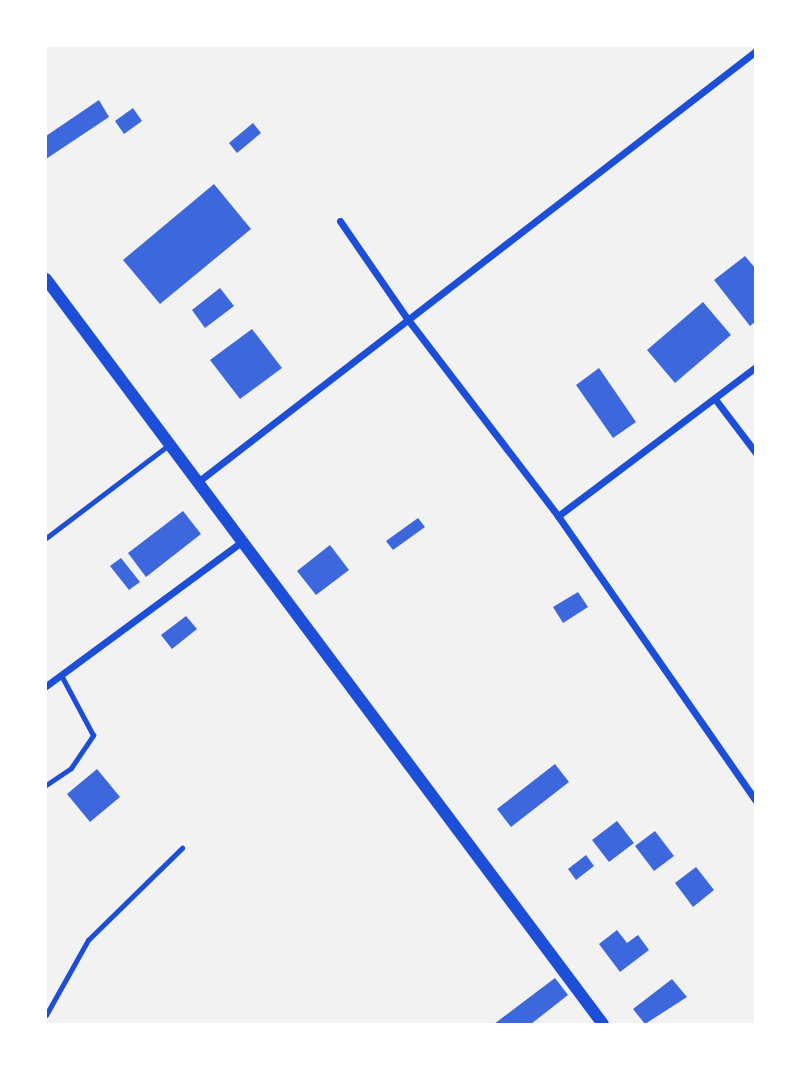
<!DOCTYPE html>
<html>
<head>
<meta charset="utf-8">
<style>
  body { margin:0 }
  #map { position:relative; width:801px; height:1070px; overflow:hidden; background:#f2f2f2; font-family:Arial,sans-serif }
  div>[style] { position:absolute }
  .building>* { inset:0; background:#3d67dc }
  .service>* { height:5px; margin:-2.5px; padding:0 2.5px; transform-origin:2.5px; border-radius:2.5px; background:#1d4ed8 }
  .minor>* { height:7px; margin:-3.5px; padding:0 3.5px; transform-origin:3.5px; border-radius:3.5px; background:#1d4ed8 }
  .tertiary>* { height:12px; margin:-6px; padding:0 6px; transform-origin:6px; border-radius:6px; background:#1d4ed8 }
  span { translate:-50% -50%; white-space:nowrap; text-align:center; line-height:1.15; -webkit-text-stroke:5px #fff; paint-order:stroke }
  .frame { position:absolute; inset:0; border:47px solid #fff; pointer-events:none }
</style>
</head>
<body>
<div id="map">
  <div class="building">
    <div style="clip-path:polygon(99px 100px,109px 117px,46px 159px,46px 136px)"></div>
    <div style="clip-path:polygon(133px 108px,142px 121px,124px 134px,115px 121px)"></div>
    <div style="clip-path:polygon(253px 123px,261px 133px,237px 153px,229px 143px)"></div>
    <div style="clip-path:polygon(214px 184px,251px 229px,160px 304px,123px 260px)"></div>
    <div style="clip-path:polygon(745px 256px,756px 269px,756px 321px,750px 326px,714px 280px)"></div>
    <div style="clip-path:polygon(220px 288px,234px 306px,205px 328px,192px 310px)"></div>
    <div style="clip-path:polygon(703px 302px,731px 335px,675px 383px,647px 350px)"></div>
    <div style="clip-path:polygon(252px 329px,282px 368px,240px 399px,210px 360px)"></div>
    <div style="clip-path:polygon(599px 368px,636px 422px,613px 438px,576px 385px)"></div>
    <div style="clip-path:polygon(183px 511px,201px 534px,146px 577px,128px 553px)"></div>
    <div style="clip-path:polygon(418px 518px,425px 527px,393px 550px,386px 541px)"></div>
    <div style="clip-path:polygon(330px 545px,349px 570px,316px 595px,297px 571px)"></div>
    <div style="clip-path:polygon(121px 558px,140px 582px,129px 590px,110px 566px)"></div>
    <div style="clip-path:polygon(578px 592px,588px 607px,563px 623px,553px 607px)"></div>
    <div style="clip-path:polygon(186px 616px,197px 629px,172px 649px,161px 635px)"></div>
    <div style="clip-path:polygon(555px 764px,569px 782px,511px 827px,497px 809px)"></div>
    <div style="clip-path:polygon(97px 769px,120px 797px,90px 822px,67px 794px)"></div>
    <div style="clip-path:polygon(617px 821px,634px 843px,609px 862px,592px 840px)"></div>
    <div style="clip-path:polygon(655px 831px,674px 856px,654px 871px,635px 846px)"></div>
    <div style="clip-path:polygon(586px 855px,594px 866px,576px 880px,568px 869px)"></div>
    <div style="clip-path:polygon(696px 867px,714px 890px,693px 907px,675px 883px)"></div>
    <div style="clip-path:polygon(617px 930px,627px 943px,638px 935px,649px 950px,620px 972px,599px 944px)"></div>
    <div style="clip-path:polygon(555px 978px,568px 995px,531px 1024px,494px 1024px)"></div>
    <div style="clip-path:polygon(672px 979px,687px 997px,645px 1024px,633px 1009px)"></div>
  </div>
  <div class="service">
    <div style="left:46px;top:538px;width:156px;rotate:-37.2deg"></div>
    <div style="left:46px;top:785px;width:30px;rotate:-34deg"></div>
    <div style="left:71px;top:768px;width:40px;rotate:-56deg"></div>
    <div style="left:93px;top:735px;width:68px;rotate:-118.1deg"></div>
    <div style="left:46px;top:1015px;width:86px;rotate:-60.8deg"></div>
    <div style="left:88px;top:940px;width:132px;rotate:-44.4deg"></div>
  </div>
  <div class="minor">
    <div style="left:340px;top:221px;width:116px;rotate:55.5deg"></div>
    <div style="left:406px;top:317px;width:250px;rotate:52.6deg"></div>
    <div style="left:558px;top:516px;width:347px;rotate:55.2deg"></div>
    <div style="left:715px;top:399px;width:68px;rotate:52.8deg"></div>
    <div style="left:199px;top:481px;width:704px;rotate:-37.67deg"></div>
    <div style="left:558px;top:516px;width:248px;rotate:-37deg"></div>
    <div style="left:46px;top:686px;width:245px;rotate:-36.4deg"></div>
  </div>
  <div class="tertiary">
    <div style="left:46px;top:279px;width:930px;rotate:53.22deg"></div>
  </div>
  <div class="frame"></div>
</div>
</body>
</html>
